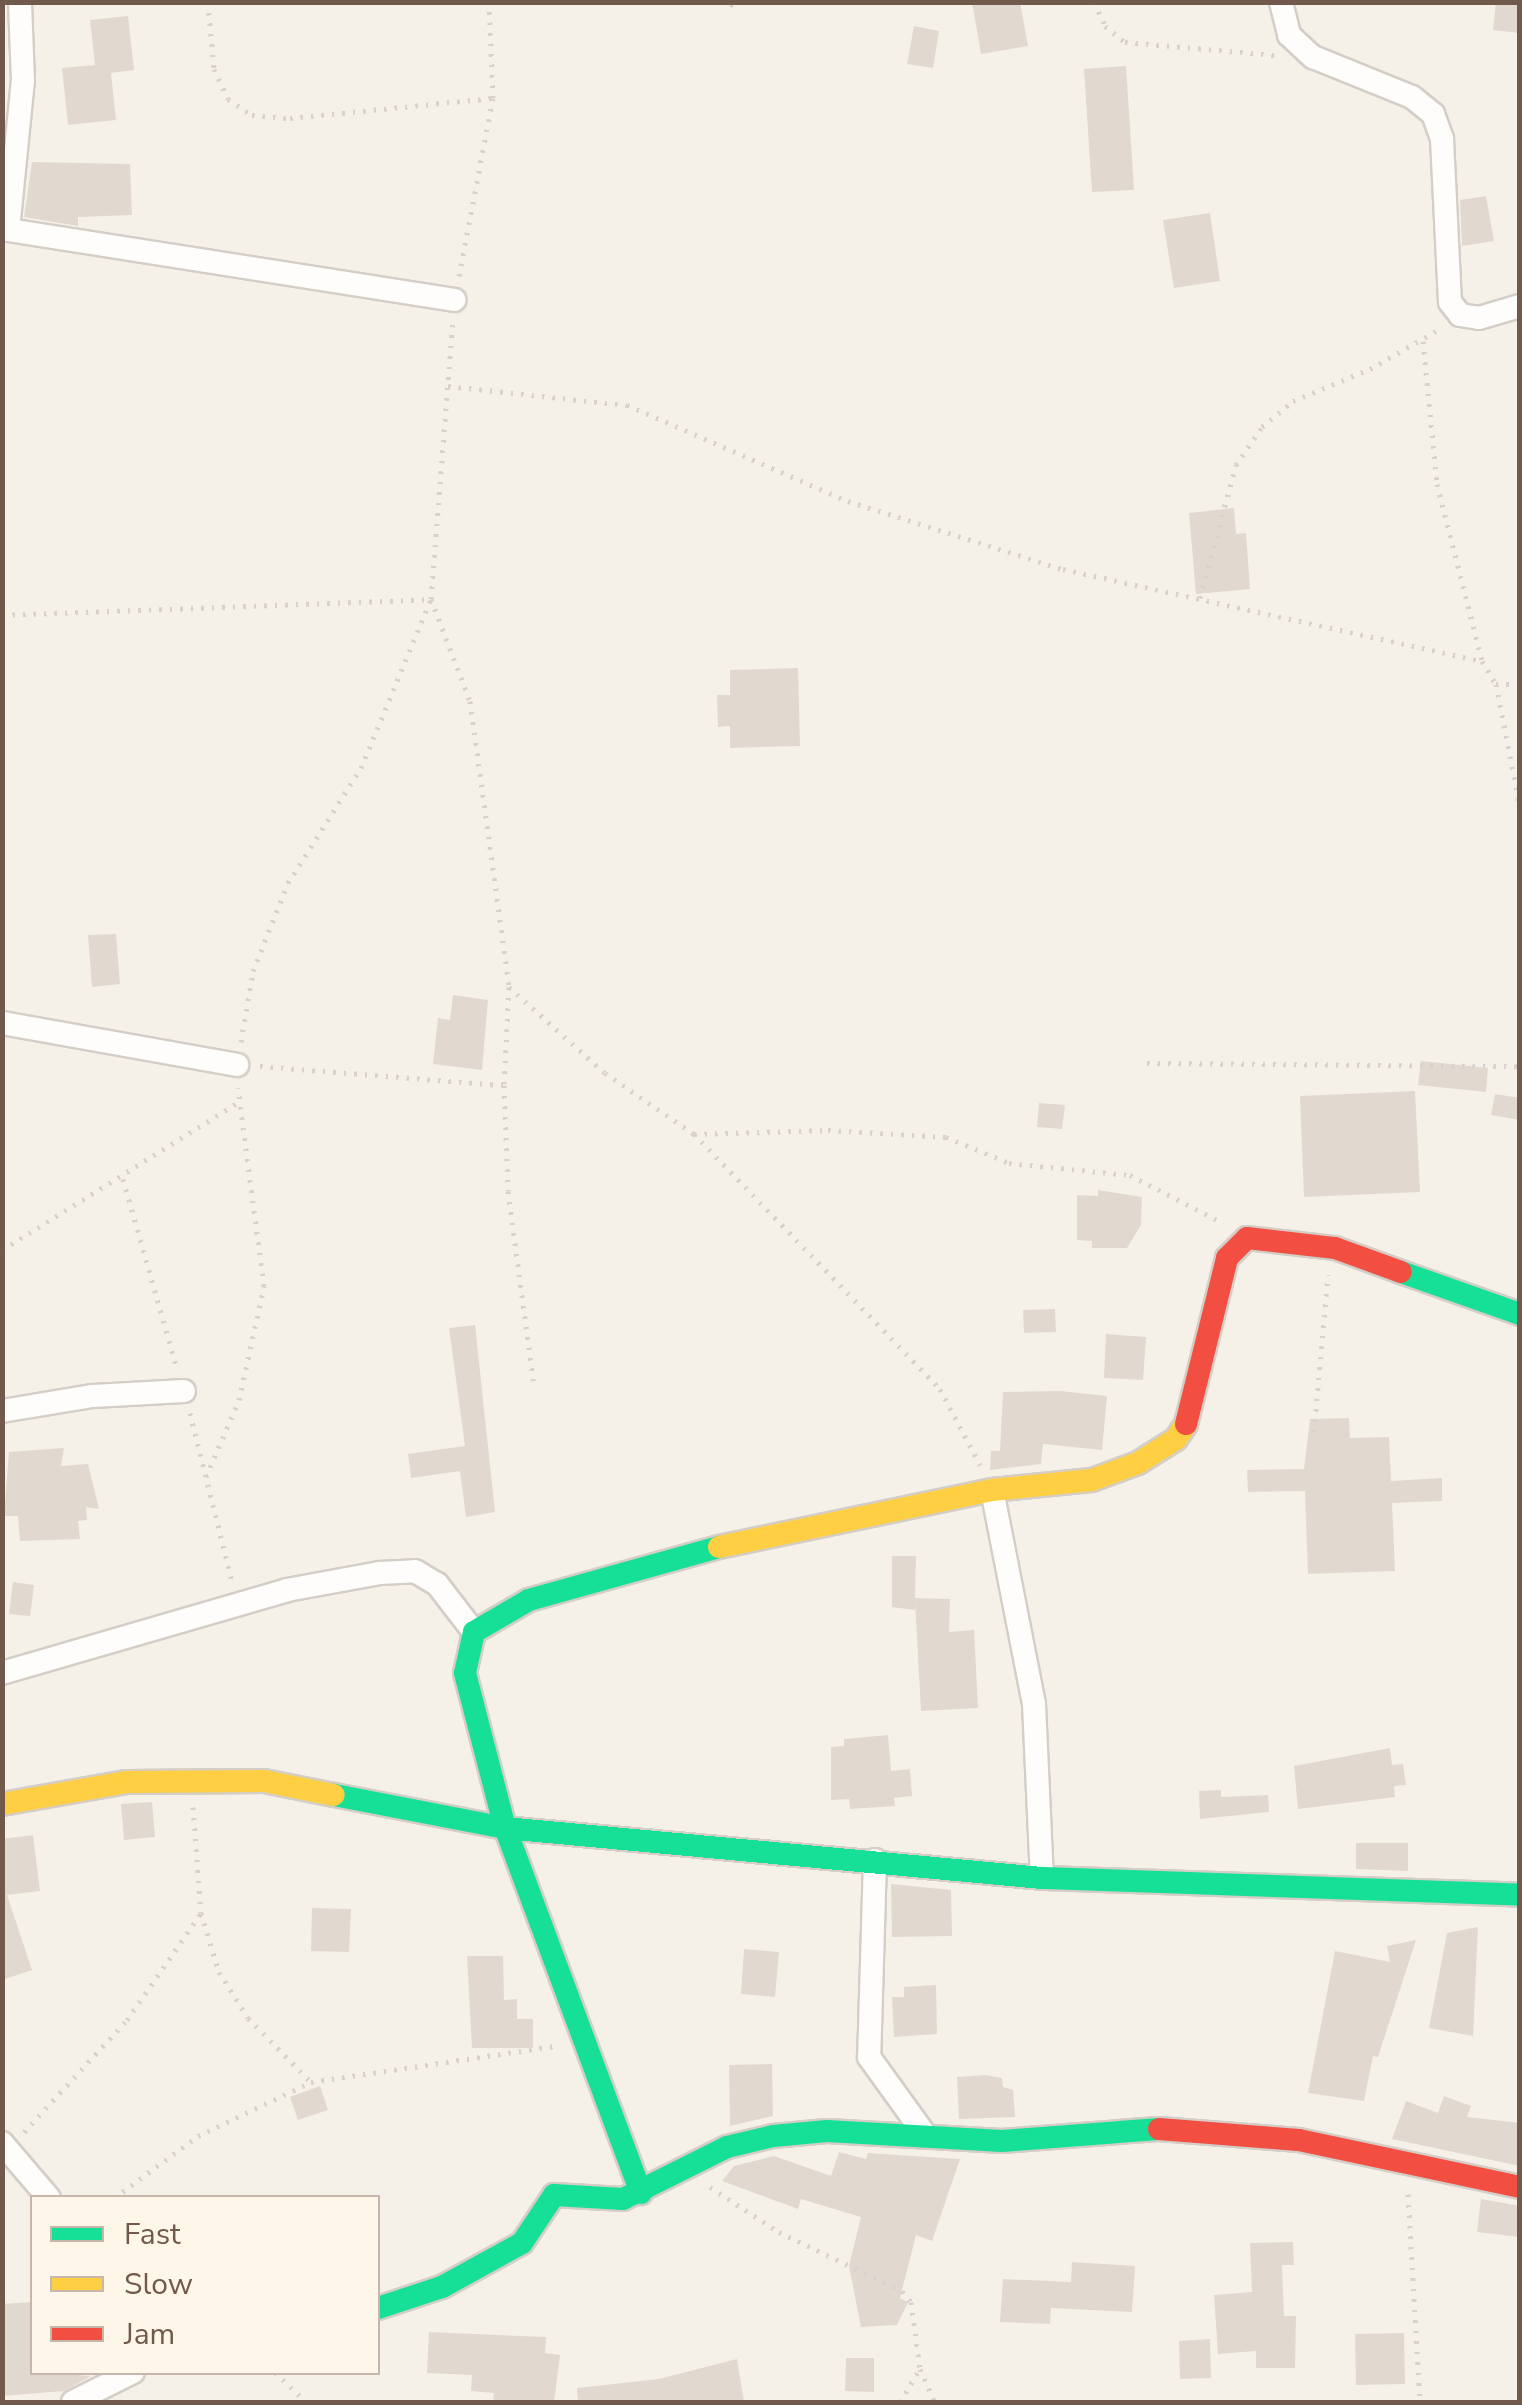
<!DOCTYPE html>
<html>
<head>
<meta charset="utf-8">
<style>
  body { margin:0 }
  #map { position:relative; width:1522px; height:2405px; overflow:hidden; background:#f5f1e8; font-family:"Nunito Sans",sans-serif }
  div>[style] { position:absolute }
  .building>* { inset:0; background:#e1d9d0 }
  .path>* { height:5px; margin-top:-2.5px; transform-origin:0; background:repeating-linear-gradient(90deg,#d8d1cd 0 2.5px,transparent 0 10.5px) }
  .roads { filter:drop-shadow(2px 0 #d4cec7) drop-shadow(-2px 0 #d4cec7) drop-shadow(0 2px #d4cec7) drop-shadow(0 -2px #d4cec7) }
  .street>* { height:22px; margin:-11px; padding:0 11px; transform-origin:11px; border-radius:11px; background:#fefdfc }
  .fast>* { height:22px; margin:-11px; padding:0 11px; transform-origin:11px; border-radius:11px; background:#16e098 }
  .slow>* { height:22px; margin:-11px; padding:0 11px; transform-origin:11px; border-radius:11px; background:#ffcf43 }
  .jam>* { height:22px; margin:-11px; padding:0 11px; transform-origin:11px; border-radius:11px; background:#f24e42 }
  span { translate:-50% -50%; white-space:nowrap; text-align:center; line-height:1.15; -webkit-text-stroke:8px #fef6e9; paint-order:stroke }
  .frame { position:absolute; inset:0; border:5px solid #71594b; pointer-events:none }
  .legend { position:absolute; left:30px; top:2195px; width:350px; height:180px; box-sizing:border-box; background:#fef6e9; border:2px solid #c6b7aa; margin:0; padding:12px 18px; list-style:none; font-size:30px; color:#71594b }
  .legend li { display:flex; align-items:center; gap:20px; height:50px }
  .legend b { width:50px; border:2px solid #c6b7aa }
</style>
</head>
<body>
<div id="map">
  <div class="building">
    <div style="clip-path:polygon(972px 2px,1020px 2px,1028px 46px,981px 54px)"></div>
    <div style="clip-path:polygon(1496px 2px,1520px 2px,1520px 33px,1493px 30px)"></div>
    <div style="clip-path:polygon(128px 16px,134px 70px,111px 73px,116px 120px,68px 125px,62px 68px,95px 65px,90px 20px)"></div>
    <div style="clip-path:polygon(914px 26px,939px 31px,933px 68px,907px 64px)"></div>
    <div style="clip-path:polygon(1126px 66px,1134px 190px,1092px 192px,1084px 69px)"></div>
    <div style="clip-path:polygon(32px 162px,130px 164px,132px 215px,78px 217px,78px 226px,24px 217px)"></div>
    <div style="clip-path:polygon(1486px 196px,1494px 241px,1462px 246px,1460px 200px)"></div>
    <div style="clip-path:polygon(1210px 213px,1220px 281px,1174px 288px,1163px 220px)"></div>
    <div style="clip-path:polygon(1234px 508px,1236px 534px,1246px 533px,1250px 589px,1196px 594px,1189px 513px)"></div>
    <div style="clip-path:polygon(798px 668px,800px 746px,730px 748px,730px 726px,718px 727px,717px 695px,730px 695px,730px 670px)"></div>
    <div style="clip-path:polygon(116px 934px,120px 984px,92px 987px,88px 935px)"></div>
    <div style="clip-path:polygon(453px 995px,488px 1000px,482px 1070px,433px 1064px,438px 1018px,450px 1020px)"></div>
    <div style="clip-path:polygon(1421px 1061px,1488px 1068px,1486px 1092px,1418px 1085px)"></div>
    <div style="clip-path:polygon(1415px 1091px,1420px 1192px,1304px 1197px,1300px 1096px)"></div>
    <div style="clip-path:polygon(1495px 1094px,1520px 1098px,1520px 1120px,1491px 1115px)"></div>
    <div style="clip-path:polygon(1039px 1103px,1065px 1105px,1062px 1129px,1037px 1127px)"></div>
    <div style="clip-path:polygon(1098px 1190px,1142px 1197px,1141px 1225px,1127px 1248px,1092px 1248px,1092px 1241px,1077px 1240px,1077px 1195px,1098px 1196px)"></div>
    <div style="clip-path:polygon(1055px 1309px,1056px 1332px,1024px 1333px,1023px 1310px)"></div>
    <div style="clip-path:polygon(475px 1325px,495px 1512px,466px 1517px,460px 1471px,411px 1478px,408px 1454px,465px 1446px,449px 1328px)"></div>
    <div style="clip-path:polygon(1106px 1334px,1146px 1337px,1143px 1380px,1104px 1378px)"></div>
    <div style="clip-path:polygon(1060px 1391px,1107px 1396px,1102px 1450px,1043px 1444px,1041px 1464px,990px 1470px,991px 1451px,1000px 1451px,1003px 1392px)"></div>
    <div style="clip-path:polygon(1349px 1418px,1350px 1438px,1389px 1437px,1391px 1481px,1442px 1478px,1442px 1501px,1392px 1503px,1395px 1571px,1308px 1574px,1305px 1491px,1248px 1492px,1247px 1470px,1304px 1469px,1310px 1419px)"></div>
    <div style="clip-path:polygon(64px 1448px,61px 1466px,88px 1464px,99px 1509px,86px 1507px,87px 1520px,78px 1521px,80px 1539px,20px 1541px,18px 1516px,4px 1516px,9px 1452px)"></div>
    <div style="clip-path:polygon(892px 1556px,916px 1556px,915px 1598px,950px 1599px,949px 1632px,974px 1630px,978px 1708px,921px 1711px,915px 1601px,915px 1610px,892px 1607px)"></div>
    <div style="clip-path:polygon(13px 1582px,34px 1585px,30px 1616px,9px 1614px)"></div>
    <div style="clip-path:polygon(888px 1735px,891px 1771px,910px 1769px,912px 1796px,894px 1798px,895px 1806px,850px 1809px,849px 1799px,831px 1800px,831px 1747px,844px 1746px,844px 1739px)"></div>
    <div style="clip-path:polygon(1390px 1748px,1392px 1765px,1403px 1764px,1406px 1785px,1394px 1786px,1395px 1797px,1298px 1809px,1294px 1766px)"></div>
    <div style="clip-path:polygon(1221px 1790px,1221px 1797px,1268px 1795px,1269px 1812px,1200px 1819px,1199px 1791px)"></div>
    <div style="clip-path:polygon(152px 1802px,155px 1837px,124px 1840px,121px 1804px)"></div>
    <div style="clip-path:polygon(33px 1835px,40px 1891px,7px 1895px,32px 1970px,2px 1980px,2px 1839px)"></div>
    <div style="clip-path:polygon(1356px 1843px,1408px 1843px,1408px 1871px,1356px 1869px)"></div>
    <div style="clip-path:polygon(891px 1884px,951px 1890px,952px 1936px,892px 1937px)"></div>
    <div style="clip-path:polygon(312px 1908px,351px 1909px,349px 1952px,311px 1951px)"></div>
    <div style="clip-path:polygon(1478px 1927px,1473px 2036px,1429px 2028px,1447px 1933px)"></div>
    <div style="clip-path:polygon(1416px 1940px,1378px 2057px,1373px 2056px,1364px 2101px,1308px 2093px,1335px 1951px,1390px 1962px,1387px 1946px)"></div>
    <div style="clip-path:polygon(744px 1949px,779px 1952px,775px 1997px,741px 1994px)"></div>
    <div style="clip-path:polygon(467px 1956px,503px 1956px,504px 2000px,517px 1999px,517px 2019px,533px 2019px,533px 2048px,472px 2048px)"></div>
    <div style="clip-path:polygon(936px 1985px,937px 2034px,894px 2037px,892px 1997px,904px 1997px,904px 1987px)"></div>
    <div style="clip-path:polygon(772px 2064px,773px 2116px,730px 2126px,729px 2065px)"></div>
    <div style="clip-path:polygon(985px 2075px,1002px 2078px,1003px 2087px,1013px 2090px,1015px 2117px,959px 2119px,957px 2077px)"></div>
    <div style="clip-path:polygon(320px 2086px,328px 2110px,298px 2120px,290px 2097px)"></div>
    <div style="clip-path:polygon(1444px 2096px,1471px 2106px,1467px 2117px,1520px 2123px,1520px 2166px,1392px 2139px,1406px 2101px,1438px 2113px)"></div>
    <div style="clip-path:polygon(839px 2152px,866px 2159px,868px 2153px,960px 2159px,932px 2241px,916px 2235px,900px 2298px,908px 2302px,897px 2325px,861px 2327px,849px 2266px,861px 2217px,801px 2199px,798px 2209px,722px 2181px,734px 2166px,774px 2156px,831px 2176px)"></div>
    <div style="clip-path:polygon(1481px 2199px,1520px 2206px,1520px 2237px,1477px 2232px)"></div>
    <div style="clip-path:polygon(1293px 2242px,1294px 2265px,1282px 2265px,1284px 2316px,1296px 2316px,1295px 2368px,1256px 2368px,1256px 2351px,1218px 2354px,1214px 2295px,1252px 2292px,1250px 2243px)"></div>
    <div style="clip-path:polygon(1072px 2262px,1135px 2266px,1132px 2312px,1051px 2308px,1050px 2324px,1000px 2322px,1003px 2279px,1071px 2282px)"></div>
    <div style="clip-path:polygon(32px 2302px,32px 2372px,91px 2376px,64px 2391px,2px 2396px,2px 2304px)"></div>
    <div style="clip-path:polygon(429px 2332px,546px 2337px,545px 2353px,560px 2355px,554px 2402px,493px 2402px,494px 2393px,471px 2391px,472px 2375px,427px 2373px)"></div>
    <div style="clip-path:polygon(1404px 2333px,1405px 2384px,1356px 2385px,1355px 2334px)"></div>
    <div style="clip-path:polygon(1210px 2339px,1211px 2378px,1180px 2379px,1179px 2341px)"></div>
    <div style="clip-path:polygon(846px 2358px,874px 2358px,874px 2392px,845px 2391px)"></div>
    <div style="clip-path:polygon(737px 2359px,744px 2402px,578px 2402px,577px 2388px,659px 2379px)"></div>
  </div>
  <div class="path">
    <div style="left:208px;top:2px;width:67px;rotate:84.9deg"></div>
    <div style="left:214px;top:69px;width:33px;rotate:65deg"></div>
    <div style="left:228px;top:99px;width:29px;rotate:34deg"></div>
    <div style="left:252px;top:115px;width:38px;rotate:5deg"></div>
    <div style="left:290px;top:118px;width:204px;rotate:-5.6deg"></div>
    <div style="left:1094px;top:2px;width:26px;rotate:65deg"></div>
    <div style="left:1105px;top:26px;width:26px;rotate:39deg"></div>
    <div style="left:1125px;top:42px;width:151px;rotate:5deg"></div>
    <div style="left:730px;top:6px;width:6px;rotate:-45deg"></div>
    <div style="left:459px;top:276px;width:181px;rotate:-79.2deg"></div>
    <div style="left:493px;top:98px;width:96px;rotate:-92.4deg"></div>
    <div style="left:1423px;top:341px;width:144px;rotate:84.4deg"></div>
    <div style="left:1437px;top:484px;width:183px;rotate:75.7deg"></div>
    <div style="left:1482px;top:661px;width:27px;rotate:59deg"></div>
    <div style="left:1496px;top:684px;width:24px"></div>
    <div style="left:448px;top:386px;width:180px;rotate:6.1deg"></div>
    <div style="left:627px;top:405px;width:241px;rotate:23.5deg"></div>
    <div style="left:848px;top:501px;width:225px;rotate:17.6deg"></div>
    <div style="left:1063px;top:569px;width:429px;rotate:12.4deg"></div>
    <div style="left:1200px;top:598px;width:138px;rotate:-74.9deg"></div>
    <div style="left:1236px;top:465px;width:46px;rotate:-55.6deg"></div>
    <div style="left:1262px;top:427px;width:40px;rotate:-40deg"></div>
    <div style="left:1293px;top:401px;width:83px;rotate:-22.6deg"></div>
    <div style="left:1370px;top:369px;width:84px;rotate:-29.9deg"></div>
    <div style="left:2px;top:615px;width:429px;rotate:-2.1deg"></div>
    <div style="left:431px;top:599px;width:109px;rotate:69.1deg"></div>
    <div style="left:470px;top:701px;width:289px;rotate:82.2deg"></div>
    <div style="left:509px;top:987px;width:129px;rotate:41.9deg"></div>
    <div style="left:605px;top:1073px;width:108px;rotate:34.4deg"></div>
    <div style="left:694px;top:1134px;width:354px;rotate:46deg"></div>
    <div style="left:940px;top:1389px;width:86px;rotate:62.2deg"></div>
    <div style="left:1496px;top:684px;width:126px;rotate:79deg"></div>
    <div style="left:509px;top:987px;width:98px;rotate:92.9deg"></div>
    <div style="left:504px;top:1085px;width:106px;rotate:87.8deg"></div>
    <div style="left:508px;top:1191px;width:198px;rotate:82.4deg"></div>
    <div style="left:241px;top:1042px;width:72px;rotate:-80.4deg"></div>
    <div style="left:253px;top:971px;width:95px;rotate:-68.3deg"></div>
    <div style="left:288px;top:883px;width:136px;rotate:-57.6deg"></div>
    <div style="left:361px;top:768px;width:183px;rotate:-67.5deg"></div>
    <div style="left:431px;top:599px;width:278px;rotate:-85.5deg"></div>
    <div style="left:1147px;top:1063px;width:373px;rotate:0.5deg"></div>
    <div style="left:260px;top:1066px;width:244px;rotate:4.5deg"></div>
    <div style="left:694px;top:1134px;width:134px;rotate:-1.7deg"></div>
    <div style="left:828px;top:1130px;width:118px;rotate:3.4deg"></div>
    <div style="left:946px;top:1137px;width:68px;rotate:22.4deg"></div>
    <div style="left:1009px;top:1163px;width:122px;rotate:5.7deg"></div>
    <div style="left:1130px;top:1175px;width:105px;rotate:27.3deg"></div>
    <div style="left:123px;top:1179px;width:197px;rotate:74.1deg"></div>
    <div style="left:2px;top:1250px;width:279px;rotate:-32deg"></div>
    <div style="left:190px;top:1413px;width:173px;rotate:76deg"></div>
    <div style="left:1314px;top:1432px;width:158px;rotate:-84.9deg"></div>
    <div style="left:206px;top:1477px;width:84px;rotate:-66.8deg"></div>
    <div style="left:239px;top:1400px;width:117px;rotate:-77.6deg"></div>
    <div style="left:264px;top:1286px;width:200px;rotate:-97.5deg"></div>
    <div style="left:193px;top:1807px;width:106px;rotate:85.7deg"></div>
    <div style="left:201px;top:1913px;width:62px;rotate:73deg"></div>
    <div style="left:219px;top:1972px;width:54px;rotate:57.8deg"></div>
    <div style="left:248px;top:2018px;width:90px;rotate:45.5deg"></div>
    <div style="left:24px;top:2132px;width:152px;rotate:-47.4deg"></div>
    <div style="left:127px;top:2020px;width:130px;rotate:-55.3deg"></div>
    <div style="left:710px;top:2187px;width:82px;rotate:33.1deg"></div>
    <div style="left:779px;top:2232px;width:136px;rotate:25.6deg"></div>
    <div style="left:902px;top:2291px;width:14px;rotate:51deg"></div>
    <div style="left:911px;top:2302px;width:68px;rotate:82.3deg"></div>
    <div style="left:920px;top:2369px;width:36px;rotate:66deg"></div>
    <div style="left:1408px;top:2194px;width:208px;rotate:86.7deg"></div>
    <div style="left:114px;top:2198px;width:104px;rotate:-36.4deg"></div>
    <div style="left:198px;top:2136px;width:125px;rotate:-25.5deg"></div>
    <div style="left:311px;top:2082px;width:246px;rotate:-8.4deg"></div>
    <div style="left:275px;top:2372px;width:43px;rotate:44.1deg"></div>
    <div style="left:900px;top:2402px;width:39px;rotate:-59deg"></div>
  </div>
  <div class="roads">
    <div class="street">
      <div style="left:1281px;top:2px;width:34px;rotate:76deg"></div>
      <div style="left:1289px;top:35px;width:33px;rotate:43deg"></div>
      <div style="left:1313px;top:57px;width:107px;rotate:22deg"></div>
      <div style="left:1412px;top:97px;width:27px;rotate:39deg"></div>
      <div style="left:1433px;top:114px;width:27px;rotate:70deg"></div>
      <div style="left:1442px;top:139px;width:163px;rotate:87.2deg"></div>
      <div style="left:1450px;top:302px;width:16px;rotate:52deg"></div>
      <div style="left:1460px;top:315px;width:19px;rotate:9deg"></div>
      <div style="left:1479px;top:318px;width:43px;rotate:-16.3deg"></div>
      <div style="left:2px;top:229px;width:458px;rotate:8.9deg"></div>
      <div style="left:8px;top:230px;width:150px;rotate:-84.3deg"></div>
      <div style="left:23px;top:81px;width:79px;rotate:-92.2deg"></div>
      <div style="left:2px;top:1023px;width:239px;rotate:10.1deg"></div>
      <div style="left:2px;top:1411px;width:92px;rotate:-9.4deg"></div>
      <div style="left:93px;top:1396px;width:91px;rotate:-3.1deg"></div>
      <div style="left:992px;top:1490px;width:218px;rotate:78.9deg"></div>
      <div style="left:1034px;top:1704px;width:174px;rotate:87.4deg"></div>
      <div style="left:2px;top:1673px;width:297px;rotate:-16.2deg"></div>
      <div style="left:287px;top:1590px;width:95px;rotate:-10.4deg"></div>
      <div style="left:380px;top:1573px;width:35px;rotate:-3deg"></div>
      <div style="left:415px;top:1571px;width:26px;rotate:31deg"></div>
      <div style="left:437px;top:1584px;width:61px;rotate:52.4deg"></div>
      <div style="left:875px;top:1860px;width:197px;rotate:91.7deg"></div>
      <div style="left:869px;top:2057px;width:97px;rotate:54.2deg"></div>
      <div style="left:2px;top:2143px;width:72px;rotate:49.5deg"></div>
      <div style="left:73px;top:2402px;width:67px;rotate:-26.6deg"></div>
    </div>
    <div class="fast">
      <div style="left:1401px;top:1272px;width:126px;rotate:19.4deg"></div>
      <div style="left:334px;top:1795px;width:174px;rotate:10.9deg"></div>
      <div style="left:505px;top:1828px;width:539px;rotate:5.32deg"></div>
      <div style="left:1042px;top:1878px;width:478px;rotate:2deg"></div>
      <div style="left:641px;top:2193px;width:390px;rotate:-110.4deg"></div>
      <div style="left:505px;top:1828px;width:160px;rotate:-104.5deg"></div>
      <div style="left:465px;top:1673px;width:42px;rotate:-77.6deg"></div>
      <div style="left:474px;top:1632px;width:64px;rotate:-30.2deg"></div>
      <div style="left:529px;top:1600px;width:197px;rotate:-15.6deg"></div>
      <div style="left:378px;top:2308px;width:67px;rotate:-18.2deg"></div>
      <div style="left:442px;top:2287px;width:91px;rotate:-28.8deg"></div>
      <div style="left:522px;top:2243px;width:58px;rotate:-56.3deg"></div>
      <div style="left:554px;top:2195px;width:69px;rotate:3.3deg"></div>
      <div style="left:623px;top:2199px;width:116px;rotate:-26.6deg"></div>
      <div style="left:727px;top:2147px;width:47px;rotate:-13.4deg"></div>
      <div style="left:773px;top:2136px;width:54px;rotate:-5.3deg"></div>
      <div style="left:827px;top:2131px;width:175px;rotate:3.3deg"></div>
      <div style="left:1002px;top:2141px;width:157px;rotate:-4.4deg"></div>
    </div>
    <div class="slow">
      <div style="left:719px;top:1547px;width:279px;rotate:-11.8deg"></div>
      <div style="left:992px;top:1490px;width:100px;rotate:-5.7deg"></div>
      <div style="left:1092px;top:1480px;width:49px;rotate:-20.3deg"></div>
      <div style="left:1138px;top:1463px;width:45px;rotate:-32.3deg"></div>
      <div style="left:1176px;top:1439px;width:18px;rotate:-56deg"></div>
      <div style="left:2px;top:1804px;width:127px;rotate:-10deg"></div>
      <div style="left:127px;top:1782px;width:137px;rotate:-0.4deg"></div>
      <div style="left:264px;top:1781px;width:71px;rotate:11.3deg"></div>
    </div>
    <div class="jam">
      <div style="left:1186px;top:1424px;width:171px;rotate:-76.1deg"></div>
      <div style="left:1227px;top:1258px;width:28px;rotate:-45deg"></div>
      <div style="left:1247px;top:1238px;width:89px;rotate:6.5deg"></div>
      <div style="left:1335px;top:1248px;width:70px;rotate:20deg"></div>
      <div style="left:1159px;top:2129px;width:140px;rotate:4.5deg"></div>
      <div style="left:1299px;top:2140px;width:226px;rotate:12deg"></div>
    </div>
  </div>
  <div class="frame"></div>
  <ul class="legend">
  <li><b style="height:12px;background:#16e098"></b>Fast</li>
  <li><b style="height:12px;background:#ffcf43"></b>Slow</li>
  <li><b style="height:12px;background:#f24e42"></b>Jam</li>
  </ul>
</div>
</body>
</html>
